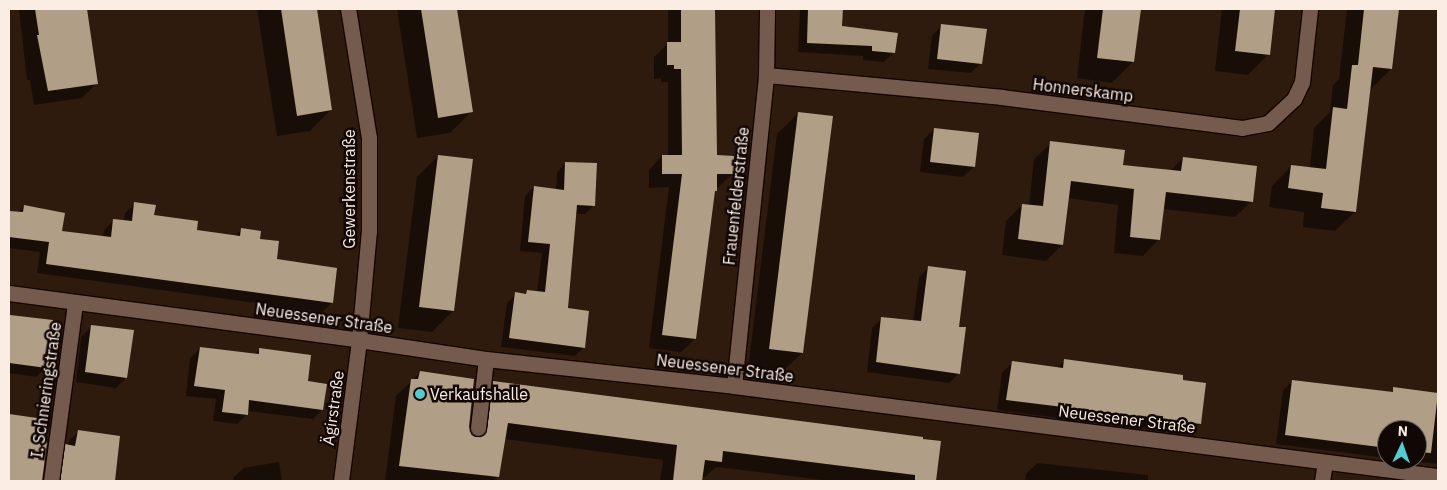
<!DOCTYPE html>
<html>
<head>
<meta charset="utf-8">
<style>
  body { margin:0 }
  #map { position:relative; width:1447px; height:490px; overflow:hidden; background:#2f1a0e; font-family:"IBM Plex Sans",sans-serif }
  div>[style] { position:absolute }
  .shadow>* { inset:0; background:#0007 }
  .building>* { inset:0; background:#b09f86 }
  .roads { filter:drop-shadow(1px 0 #160400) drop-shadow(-1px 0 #160400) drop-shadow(0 1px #160400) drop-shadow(0 -1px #160400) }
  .lane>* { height:15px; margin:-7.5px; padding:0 7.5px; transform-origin:7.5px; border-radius:7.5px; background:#755b4d }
  .street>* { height:15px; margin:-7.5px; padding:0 7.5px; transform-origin:7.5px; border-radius:7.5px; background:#755b4d }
  .dots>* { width:14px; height:14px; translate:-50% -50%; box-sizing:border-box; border:2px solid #110704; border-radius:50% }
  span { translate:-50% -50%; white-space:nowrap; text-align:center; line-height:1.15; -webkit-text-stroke:5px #110704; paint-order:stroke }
  .street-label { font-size:16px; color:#fbece4 }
  .poi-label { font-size:16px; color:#fbece4 }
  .left { translate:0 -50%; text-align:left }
  .frame { position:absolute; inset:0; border:10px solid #fbece4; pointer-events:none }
  .north { position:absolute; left:1377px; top:420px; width:50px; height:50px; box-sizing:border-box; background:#110704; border:1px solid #6f635e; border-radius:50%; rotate:3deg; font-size:14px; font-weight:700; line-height:20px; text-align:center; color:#fbece4 }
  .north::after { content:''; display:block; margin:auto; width:18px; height:22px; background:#52ccd0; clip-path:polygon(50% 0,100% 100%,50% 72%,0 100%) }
</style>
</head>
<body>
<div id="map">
  <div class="shadow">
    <div style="clip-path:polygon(19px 9px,85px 9px,97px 83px,82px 98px,34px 105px,30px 80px,27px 80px)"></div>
    <div style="clip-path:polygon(257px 9px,315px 9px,331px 110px,310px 131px,277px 136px)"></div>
    <div style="clip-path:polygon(397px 9px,455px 9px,471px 112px,450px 133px,417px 138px)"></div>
    <div style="clip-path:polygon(668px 9px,714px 9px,715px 157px,733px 173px,719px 187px,716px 187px,713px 193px,695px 339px,681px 352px,649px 348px,669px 187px,649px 188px,649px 170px,662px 156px,668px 156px,668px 82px,661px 82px,661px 78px,654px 79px,654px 57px,668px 43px)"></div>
    <div style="clip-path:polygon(800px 9px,842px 9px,841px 27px,894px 52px,884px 62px,863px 60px,863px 56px,798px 52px)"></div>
    <div style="clip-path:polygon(1085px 9px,1139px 9px,1133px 62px,1112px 83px,1077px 78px)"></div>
    <div style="clip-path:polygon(1222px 9px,1274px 9px,1269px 54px,1248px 75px,1215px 71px)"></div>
    <div style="clip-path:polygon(1347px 9px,1398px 9px,1391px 69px,1369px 91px,1355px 212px,1335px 231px,1303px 227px,1304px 212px,1269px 207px,1272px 186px,1291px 166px,1310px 168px,1314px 128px,1330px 112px,1333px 85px,1339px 79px)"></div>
    <div style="clip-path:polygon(942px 25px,981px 63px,971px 73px,928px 69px,932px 36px)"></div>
    <div style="clip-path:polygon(798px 113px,802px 353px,781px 373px,748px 369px,777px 134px)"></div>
    <div style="clip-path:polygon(934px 129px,974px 167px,963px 177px,920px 172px,924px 139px)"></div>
    <div style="clip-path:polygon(1051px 143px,1122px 166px,1170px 171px,1183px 158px,1252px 201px,1235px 217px,1163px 209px,1159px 239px,1143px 256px,1114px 253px,1118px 205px,1068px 198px,1062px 245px,1046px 261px,1002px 255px,1006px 221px,1022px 205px,1029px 206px,1034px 159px)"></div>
    <div style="clip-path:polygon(438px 156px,453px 311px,432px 332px,398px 328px,417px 177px)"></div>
    <div style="clip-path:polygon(566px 163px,594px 205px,585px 214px,575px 214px,567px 309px,584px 347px,575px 356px,501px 347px,507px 303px,516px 294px,523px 295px,527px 291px,537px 292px,542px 253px,520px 251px,525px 196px,534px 187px,556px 190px,557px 172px)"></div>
    <div style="clip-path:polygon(135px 204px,153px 216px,196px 231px,235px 236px,241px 230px,259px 240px,275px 260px,332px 303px,322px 312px,37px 273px,40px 252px,9px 248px,9px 213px,17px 213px,24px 206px,42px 208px,42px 212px,61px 232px,103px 238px,104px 230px,114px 220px,124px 222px,125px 213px)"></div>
    <div style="clip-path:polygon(929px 267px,958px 328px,959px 373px,949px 383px,867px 372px,872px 328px,882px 318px,913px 322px,919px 277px)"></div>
    <div style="clip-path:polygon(9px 316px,52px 321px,46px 367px,36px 377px,9px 373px)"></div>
    <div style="clip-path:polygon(92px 326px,126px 378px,116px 388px,76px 382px,81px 337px)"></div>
    <div style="clip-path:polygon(200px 348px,254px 355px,260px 349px,306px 382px,322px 410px,313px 419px,247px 411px,247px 414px,237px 424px,213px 421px,216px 399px,186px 396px,190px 358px)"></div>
    <div style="clip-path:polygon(1065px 360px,1181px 381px,1200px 423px,1189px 434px,997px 410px,1002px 373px,1012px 363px,1057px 368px)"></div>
    <div style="clip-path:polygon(420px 373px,473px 437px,478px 398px,493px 383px,821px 425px,844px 426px,939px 442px,934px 481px,831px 481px,716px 467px,705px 477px,702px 477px,701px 481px,660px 481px,663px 460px,504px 439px,498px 476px,493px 481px,385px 481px,396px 396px)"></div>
    <div style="clip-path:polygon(1293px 381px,1438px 406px,1438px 464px,1403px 460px,1417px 460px,1417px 430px,1387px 430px,1387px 458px,1276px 444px,1283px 390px)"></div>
    <div style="clip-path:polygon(9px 415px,35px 419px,33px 441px,41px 481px,9px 481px)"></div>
    <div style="clip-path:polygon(78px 432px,119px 437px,114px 481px,52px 481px,57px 455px,68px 446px,69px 441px)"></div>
    <div style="clip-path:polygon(279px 462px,282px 481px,234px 481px,233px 478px,244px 468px)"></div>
    <div style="clip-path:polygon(1037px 463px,1148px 475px,1148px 481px,1025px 481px,1026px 474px)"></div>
  </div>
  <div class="building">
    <div style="clip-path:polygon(35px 9px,87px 9px,98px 84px,48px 91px,37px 35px,39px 35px)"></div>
    <div style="clip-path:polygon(281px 9px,317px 9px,332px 110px,297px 116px)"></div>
    <div style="clip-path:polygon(421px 9px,457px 9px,473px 112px,438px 118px)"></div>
    <div style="clip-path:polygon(681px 9px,715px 9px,717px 155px,734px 156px,734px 174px,717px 174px,717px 191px,715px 191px,696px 339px,662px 335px,682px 174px,662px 174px,662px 155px,682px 155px,681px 69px,674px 69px,674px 65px,667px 65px,667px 42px,681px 42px)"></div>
    <div style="clip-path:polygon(808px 9px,843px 9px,842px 26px,898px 33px,895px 53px,872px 51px,872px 46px,807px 43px)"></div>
    <div style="clip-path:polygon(1103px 9px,1141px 9px,1134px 62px,1097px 58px)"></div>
    <div style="clip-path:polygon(1240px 9px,1275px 9px,1270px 55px,1235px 51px)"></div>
    <div style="clip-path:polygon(1364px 9px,1399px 9px,1392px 69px,1373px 67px,1356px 212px,1321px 208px,1323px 193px,1288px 188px,1291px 165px,1326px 169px,1333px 107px,1347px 109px,1352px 65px,1358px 65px)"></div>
    <div style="clip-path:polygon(941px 24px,987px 29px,982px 64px,937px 59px)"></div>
    <div style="clip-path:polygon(798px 112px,833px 116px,803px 353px,769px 349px)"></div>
    <div style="clip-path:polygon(934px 128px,979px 133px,975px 167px,930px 162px)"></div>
    <div style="clip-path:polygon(1050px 141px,1125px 150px,1123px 165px,1181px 171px,1183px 157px,1257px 166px,1253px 202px,1166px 192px,1160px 240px,1130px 237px,1134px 189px,1071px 181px,1063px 245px,1018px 239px,1022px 204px,1043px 206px)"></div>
    <div style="clip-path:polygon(438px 155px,473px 159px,454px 311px,419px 307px)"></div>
    <div style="clip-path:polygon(565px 162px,597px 163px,595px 206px,577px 205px,568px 308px,589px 311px,585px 348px,509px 338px,515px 292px,526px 294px,527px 290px,545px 292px,550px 244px,528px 242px,534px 186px,564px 190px)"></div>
    <div style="clip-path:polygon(134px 202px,156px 205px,154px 215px,198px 221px,197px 230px,240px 236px,241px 228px,261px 231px,260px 239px,279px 241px,277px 259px,337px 268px,333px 303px,46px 264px,49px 242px,9px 237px,9px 211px,23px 212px,24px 205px,65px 213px,62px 231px,111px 237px,113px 219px,132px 221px)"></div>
    <div style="clip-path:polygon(928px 266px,966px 271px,959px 327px,966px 327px,960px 374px,876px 362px,881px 317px,921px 321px)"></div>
    <div style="clip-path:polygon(10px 315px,53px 320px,47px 368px,9px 363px)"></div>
    <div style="clip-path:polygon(91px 325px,134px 330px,127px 378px,85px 372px)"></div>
    <div style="clip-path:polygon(200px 347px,259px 354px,259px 348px,311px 355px,308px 381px,327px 384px,323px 410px,249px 400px,248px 415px,222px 412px,225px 390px,194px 386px)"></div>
    <div style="clip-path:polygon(1064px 359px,1183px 375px,1183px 380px,1206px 383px,1201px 424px,1006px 400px,1012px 361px,1063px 368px)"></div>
    <div style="clip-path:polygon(420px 371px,474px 379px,469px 427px,472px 435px,476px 437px,482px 436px,487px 430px,493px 381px,923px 437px,923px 439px,941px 441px,936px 481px,915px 481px,915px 475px,723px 451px,722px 462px,705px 460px,702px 481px,673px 481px,677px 445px,508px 423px,499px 477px,399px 466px,411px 379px,418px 379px)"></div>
    <div style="clip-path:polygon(1292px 380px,1393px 392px,1393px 387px,1438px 393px,1431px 453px,1417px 452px,1417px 430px,1387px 430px,1387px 448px,1285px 435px)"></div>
    <div style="clip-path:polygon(9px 414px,37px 418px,34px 440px,47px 442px,42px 481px,9px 481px)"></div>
    <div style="clip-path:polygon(78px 430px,120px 436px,115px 481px,60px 481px,65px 444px,75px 446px)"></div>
  </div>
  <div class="roads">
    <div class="lane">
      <div style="left:478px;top:428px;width:69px;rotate:-83.4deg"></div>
    </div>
    <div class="street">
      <div style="left:766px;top:75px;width:236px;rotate:5.3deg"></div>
      <div style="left:1001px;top:97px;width:243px;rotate:7.3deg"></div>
      <div style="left:1242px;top:128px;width:26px;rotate:-11deg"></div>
      <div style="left:1268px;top:123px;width:35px;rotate:-43deg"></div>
      <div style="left:1294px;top:99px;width:19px;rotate:-65deg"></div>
      <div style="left:1302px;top:82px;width:73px;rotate:-83.7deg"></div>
      <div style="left:9px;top:293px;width:353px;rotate:7.6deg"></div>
      <div style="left:359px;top:340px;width:128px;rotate:8.5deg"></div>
      <div style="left:486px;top:359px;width:249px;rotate:6.2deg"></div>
      <div style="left:734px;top:386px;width:710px;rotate:7.29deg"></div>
      <div style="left:734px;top:386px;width:313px;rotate:-84.1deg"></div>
      <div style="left:766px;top:75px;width:66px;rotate:-89.1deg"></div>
      <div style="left:51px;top:481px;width:180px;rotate:-82.3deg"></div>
      <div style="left:341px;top:481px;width:142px;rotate:-82.7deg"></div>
      <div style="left:359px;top:340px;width:109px;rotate:-84.8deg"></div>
      <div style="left:369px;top:231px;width:93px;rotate:-90deg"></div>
      <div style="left:369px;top:138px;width:131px;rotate:-99.2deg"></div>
      <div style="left:1322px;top:481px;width:19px;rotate:-81deg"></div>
    </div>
  </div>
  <div class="dots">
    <div style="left:420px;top:394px;background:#52ccd0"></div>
  </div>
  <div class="street-label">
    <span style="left:1083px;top:90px;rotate:7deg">Honnerskamp</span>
    <span style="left:349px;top:189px;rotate:-90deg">Gewerkenstraße</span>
    <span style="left:736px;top:196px;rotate:-84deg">Frauenfelderstraße</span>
    <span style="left:324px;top:318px;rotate:8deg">Neuessener Straße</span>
    <span style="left:725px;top:368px;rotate:7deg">Neuessener Straße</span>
    <span style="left:46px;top:390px;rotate:-82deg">I. Schnieringstraße</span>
    <span style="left:333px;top:408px;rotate:-82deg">Ägirstraße</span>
    <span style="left:1127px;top:419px;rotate:7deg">Neuessener Straße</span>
  </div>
  <div class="poi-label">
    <span class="left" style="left:430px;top:394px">Verkaufshalle</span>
  </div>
  <div class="frame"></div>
  <div class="north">N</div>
</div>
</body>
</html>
